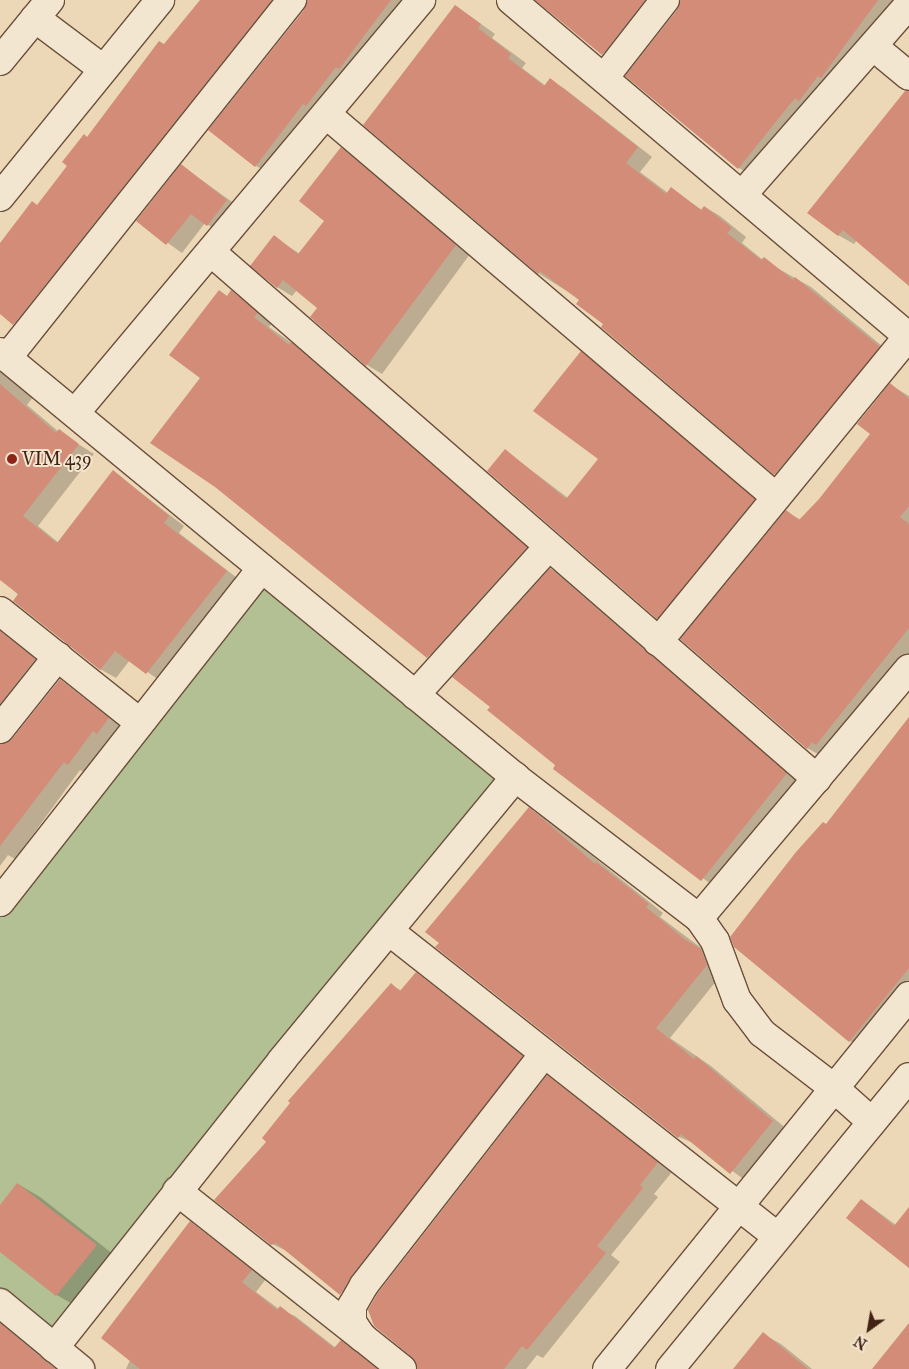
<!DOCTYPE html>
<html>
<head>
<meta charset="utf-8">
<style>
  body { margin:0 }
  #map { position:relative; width:909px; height:1369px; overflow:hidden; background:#ecd8b7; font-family:"IM FELL Great Primer",serif }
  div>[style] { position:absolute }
  .green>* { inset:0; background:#b2c093 }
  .shadow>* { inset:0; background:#0003 }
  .building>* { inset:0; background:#d28c77 }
  .roads { filter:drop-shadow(1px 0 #6c503c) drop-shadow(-1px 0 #6c503c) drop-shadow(0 1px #6c503c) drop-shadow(0 -1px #6c503c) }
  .minor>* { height:28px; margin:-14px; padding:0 14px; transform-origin:14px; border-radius:14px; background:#f3e6d0 }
  .dots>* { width:14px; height:14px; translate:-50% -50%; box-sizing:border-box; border:2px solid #f3e6d0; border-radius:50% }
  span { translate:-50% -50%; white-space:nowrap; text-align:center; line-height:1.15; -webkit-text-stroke:4px #f3e6d0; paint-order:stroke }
  .poi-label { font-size:18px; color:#422213 }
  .left { translate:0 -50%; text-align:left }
  .north { position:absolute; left:844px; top:1304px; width:50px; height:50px; -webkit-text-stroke:4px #f3e6d0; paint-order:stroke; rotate:212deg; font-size:14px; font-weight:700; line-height:20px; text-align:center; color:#422213 }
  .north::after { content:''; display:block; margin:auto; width:18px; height:22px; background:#422213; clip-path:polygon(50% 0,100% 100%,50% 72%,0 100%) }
</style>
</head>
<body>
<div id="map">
  <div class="green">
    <div style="clip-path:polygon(262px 569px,515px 777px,52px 1340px,0 1297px,0 906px)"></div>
  </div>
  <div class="shadow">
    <div style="clip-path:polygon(202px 0,294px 0,29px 332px,0 313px,0 245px,38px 206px,87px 138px)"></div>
    <div style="clip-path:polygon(307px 0,416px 0,271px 174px,256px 166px)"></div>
    <div style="clip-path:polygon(536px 0,667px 0,618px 63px)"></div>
    <div style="clip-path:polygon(680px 0,906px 0,754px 177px,739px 168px,627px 76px,679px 10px)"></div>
    <div style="clip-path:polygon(456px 6px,495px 34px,492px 38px,526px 63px,522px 68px,546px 86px,550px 80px,565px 89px,652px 157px,640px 172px,668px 193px,671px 189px,702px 210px,705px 207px,720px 216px,746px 237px,742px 243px,763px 260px,811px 287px,894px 356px,790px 482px,775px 474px,581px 300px,538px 273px)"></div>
    <div style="clip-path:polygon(909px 92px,909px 284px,857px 240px,854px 244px,838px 235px)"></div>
    <div style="clip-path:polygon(341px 149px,356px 158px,470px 254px,382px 374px,367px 365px,319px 308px,297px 290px,292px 296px,277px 287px,274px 237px,300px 254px,326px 221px)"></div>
    <div style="clip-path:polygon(182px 166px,242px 209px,223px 234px,205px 223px,182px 253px,137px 221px)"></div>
    <div style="clip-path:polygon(232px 292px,247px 301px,272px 323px,269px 327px,306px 353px,541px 557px,443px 665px,215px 486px,202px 378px)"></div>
    <div style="clip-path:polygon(581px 353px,596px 362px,769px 509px,672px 627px,657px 618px,506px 451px,568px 498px,600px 459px)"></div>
    <div style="clip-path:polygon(0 371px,33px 397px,27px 405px,59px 432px,94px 454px,38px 526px,59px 543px,114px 472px,184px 526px,179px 533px,241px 581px,162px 682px,130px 660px,116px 678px,100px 669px,0 578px)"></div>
    <div style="clip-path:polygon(891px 385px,909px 396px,909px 659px,823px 757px,807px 748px,787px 512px,801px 520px,820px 499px,871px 434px)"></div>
    <div style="clip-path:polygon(551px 569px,566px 578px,801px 783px,717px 889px,557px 765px)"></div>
    <div style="clip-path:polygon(0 631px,50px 669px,0 736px)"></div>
    <div style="clip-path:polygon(60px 680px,124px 728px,113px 742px,109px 739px,84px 772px,80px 770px,15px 859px,8px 855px,0 866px,0 738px,3px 744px,13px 740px)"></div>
    <div style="clip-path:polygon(909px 722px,909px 995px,865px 1050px,850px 1041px,735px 947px)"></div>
    <div style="clip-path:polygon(529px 809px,544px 817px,663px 913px,660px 917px,716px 959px,722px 974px,670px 1038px,711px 1066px,788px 1130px,746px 1181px,696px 1144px,679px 1137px,437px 947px)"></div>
    <div style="clip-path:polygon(416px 973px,537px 1065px,356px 1302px,289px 1252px,272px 1244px,268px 1142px,391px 985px,402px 991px)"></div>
    <div style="clip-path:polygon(548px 1077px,672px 1172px,654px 1194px,658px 1197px,611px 1255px,620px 1262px,543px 1358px,537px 1355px,526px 1369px,418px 1369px,418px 1362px,375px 1326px)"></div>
    <div style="clip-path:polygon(18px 1184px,40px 1197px,118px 1258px,79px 1308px,57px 1295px,0 1251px,0 1207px)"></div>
    <div style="clip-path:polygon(862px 1200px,896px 1225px,909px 1209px,909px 1267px)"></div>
    <div style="clip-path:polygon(191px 1223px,266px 1279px,256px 1292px,279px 1309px,295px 1316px,336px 1348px,341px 1342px,356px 1351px,379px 1369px,126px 1369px)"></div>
    <div style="clip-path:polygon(0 1322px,57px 1369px,0 1369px)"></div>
    <div style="clip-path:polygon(763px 1334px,781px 1344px,812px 1369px,735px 1369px)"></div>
  </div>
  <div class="building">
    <div style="clip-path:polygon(200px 0,272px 0,13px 325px,0 314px,0 243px,32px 201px,37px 205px,67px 166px,62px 162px,84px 134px,87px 137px,159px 41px,164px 44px)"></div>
    <div style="clip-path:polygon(307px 0,391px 0,339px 69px,336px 67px,306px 106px,303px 104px,255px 167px,208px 130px,304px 10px)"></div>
    <div style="clip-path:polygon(535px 0,645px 0,602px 55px)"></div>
    <div style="clip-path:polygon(680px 0,878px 0,821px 78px,818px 76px,799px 101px,795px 98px,738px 169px,625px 76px,677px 10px)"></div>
    <div style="clip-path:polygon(455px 5px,481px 24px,478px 28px,511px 54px,508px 58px,544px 86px,550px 78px,638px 147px,626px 163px,666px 194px,671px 187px,701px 210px,704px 206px,732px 228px,727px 233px,761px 260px,764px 257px,793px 280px,795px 277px,880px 347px,774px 475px,601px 327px,603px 324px,576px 304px,579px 300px,540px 271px,538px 274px,363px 125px)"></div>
    <div style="clip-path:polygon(905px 91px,909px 91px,909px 286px,843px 230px,838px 236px,807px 213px)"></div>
    <div style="clip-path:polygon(341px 147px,456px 245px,366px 366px,310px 317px,317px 308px,283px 280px,277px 288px,250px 266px,274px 235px,298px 254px,324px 221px,299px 201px)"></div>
    <div style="clip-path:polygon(181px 164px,227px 200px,207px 226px,191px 214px,166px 245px,136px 221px)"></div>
    <div style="clip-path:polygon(219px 290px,227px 296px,231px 290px,258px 313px,254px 317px,289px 345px,291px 342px,527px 547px,427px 658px,215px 487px,150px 443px,200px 378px,169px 355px)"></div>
    <div style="clip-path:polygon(581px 351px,755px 499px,657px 619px,487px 471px,505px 449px,566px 499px,598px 459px,533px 411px)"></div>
    <div style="clip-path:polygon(890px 383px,909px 399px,909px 506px,900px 517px,909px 524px,909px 628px,816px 745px,812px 742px,807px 749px,680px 639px,786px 510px,799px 520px,819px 499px,870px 434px,857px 424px)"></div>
    <div style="clip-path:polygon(0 384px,56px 433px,59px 429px,79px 444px,23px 516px,57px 543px,113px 470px,169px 516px,164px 523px,227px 571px,146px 674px,115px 651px,100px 670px,13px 601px,18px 594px,0 580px)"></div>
    <div style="clip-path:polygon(550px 568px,787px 773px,701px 881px,553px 769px,555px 765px,487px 710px,490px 707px,452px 677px)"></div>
    <div style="clip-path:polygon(0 631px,35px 659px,0 704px)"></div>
    <div style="clip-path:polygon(60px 679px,109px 718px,97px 734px,93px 731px,68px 765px,64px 762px,0 846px,0 744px,12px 739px)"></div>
    <div style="clip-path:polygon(909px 717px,909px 968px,849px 1042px,734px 947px,730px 937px,796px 852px,823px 822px,826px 824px)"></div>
    <div style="clip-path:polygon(529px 807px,595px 864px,596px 862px,649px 904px,646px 907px,684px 939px,701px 949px,707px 965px,656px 1028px,694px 1059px,696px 1056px,773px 1121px,730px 1174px,681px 1134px,678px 1138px,435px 947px,439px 943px,425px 932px)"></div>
    <div style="clip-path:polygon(416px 972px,523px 1056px,352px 1275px,340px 1295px,276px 1243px,271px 1245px,214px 1200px,266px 1142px,262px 1138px,290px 1103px,288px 1101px,391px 983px,400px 991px)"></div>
    <div style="clip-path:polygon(547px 1075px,658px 1162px,640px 1185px,643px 1188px,597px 1246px,606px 1253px,527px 1350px,522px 1346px,504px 1369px,417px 1369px,412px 1357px,374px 1326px,368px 1310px,377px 1294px)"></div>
    <div style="clip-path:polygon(17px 1183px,97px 1245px,56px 1296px,0 1252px,0 1205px)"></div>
    <div style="clip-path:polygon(861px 1199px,894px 1226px,909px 1207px,909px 1268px,846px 1218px)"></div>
    <div style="clip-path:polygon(190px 1221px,252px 1270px,242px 1282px,277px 1310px,280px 1306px,334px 1348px,341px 1340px,377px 1369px,140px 1369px,101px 1338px)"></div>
    <div style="clip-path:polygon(0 1323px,44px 1360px,55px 1369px,0 1369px)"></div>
    <div style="clip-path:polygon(909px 1323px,909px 1369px,872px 1369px)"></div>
    <div style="clip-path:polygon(763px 1332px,808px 1369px,733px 1369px)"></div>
  </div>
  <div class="roads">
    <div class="minor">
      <div style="left:511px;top:0;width:522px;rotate:40.26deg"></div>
      <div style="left:35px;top:18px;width:85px;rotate:36.9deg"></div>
      <div style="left:874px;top:47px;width:45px;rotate:39.6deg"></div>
      <div style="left:0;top:61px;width:79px;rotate:-50.7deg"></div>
      <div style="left:604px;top:78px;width:99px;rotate:-52deg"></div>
      <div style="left:326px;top:114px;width:591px;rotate:40.4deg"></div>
      <div style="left:742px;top:195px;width:254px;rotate:-48.8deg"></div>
      <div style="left:0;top:197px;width:254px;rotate:-50.9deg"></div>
      <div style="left:211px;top:252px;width:803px;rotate:41.01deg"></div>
      <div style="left:0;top:352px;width:668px;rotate:39.53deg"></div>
      <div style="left:515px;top:777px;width:232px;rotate:37.5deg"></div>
      <div style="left:699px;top:918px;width:28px;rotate:55deg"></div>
      <div style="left:715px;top:941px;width:63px;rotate:69.6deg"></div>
      <div style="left:737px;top:1000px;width:41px;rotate:52.9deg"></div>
      <div style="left:762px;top:1033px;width:91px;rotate:37.4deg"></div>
      <div style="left:834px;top:1088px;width:51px;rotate:41.8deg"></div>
      <div style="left:7px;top:358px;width:458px;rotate:-51.5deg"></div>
      <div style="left:75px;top:413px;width:539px;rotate:-50.04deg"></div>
      <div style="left:0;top:611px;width:176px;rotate:38.6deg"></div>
      <div style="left:658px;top:642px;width:394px;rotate:-50.7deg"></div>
      <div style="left:415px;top:695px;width:200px;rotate:-48deg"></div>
      <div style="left:0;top:729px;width:93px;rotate:-51.5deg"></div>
      <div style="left:0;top:902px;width:424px;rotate:-51.9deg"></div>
      <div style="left:699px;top:918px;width:326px;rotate:-49.9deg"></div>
      <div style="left:389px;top:931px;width:494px;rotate:38.2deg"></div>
      <div style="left:177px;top:1191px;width:236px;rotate:38.3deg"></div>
      <div style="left:0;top:1303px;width:104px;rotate:39.5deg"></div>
      <div style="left:54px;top:1348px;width:367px;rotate:-51.6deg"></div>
      <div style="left:282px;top:1060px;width:367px;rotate:-50.5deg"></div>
      <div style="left:402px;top:1369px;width:51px;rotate:-141.3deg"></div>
      <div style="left:362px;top:1337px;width:18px;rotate:-124deg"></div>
      <div style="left:352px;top:1322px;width:16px;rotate:-90deg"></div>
      <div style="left:352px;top:1306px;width:24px;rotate:-60deg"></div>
      <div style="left:364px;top:1285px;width:293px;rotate:-52.1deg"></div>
      <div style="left:607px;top:1369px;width:480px;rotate:-51deg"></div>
      <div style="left:670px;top:1369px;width:377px;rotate:-50.7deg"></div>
    </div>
  </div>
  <div class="dots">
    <div style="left:12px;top:459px;background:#8f2418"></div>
  </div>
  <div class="poi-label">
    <span class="left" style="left:22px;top:459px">VIM 439</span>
  </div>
  <div class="north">N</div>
</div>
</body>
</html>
